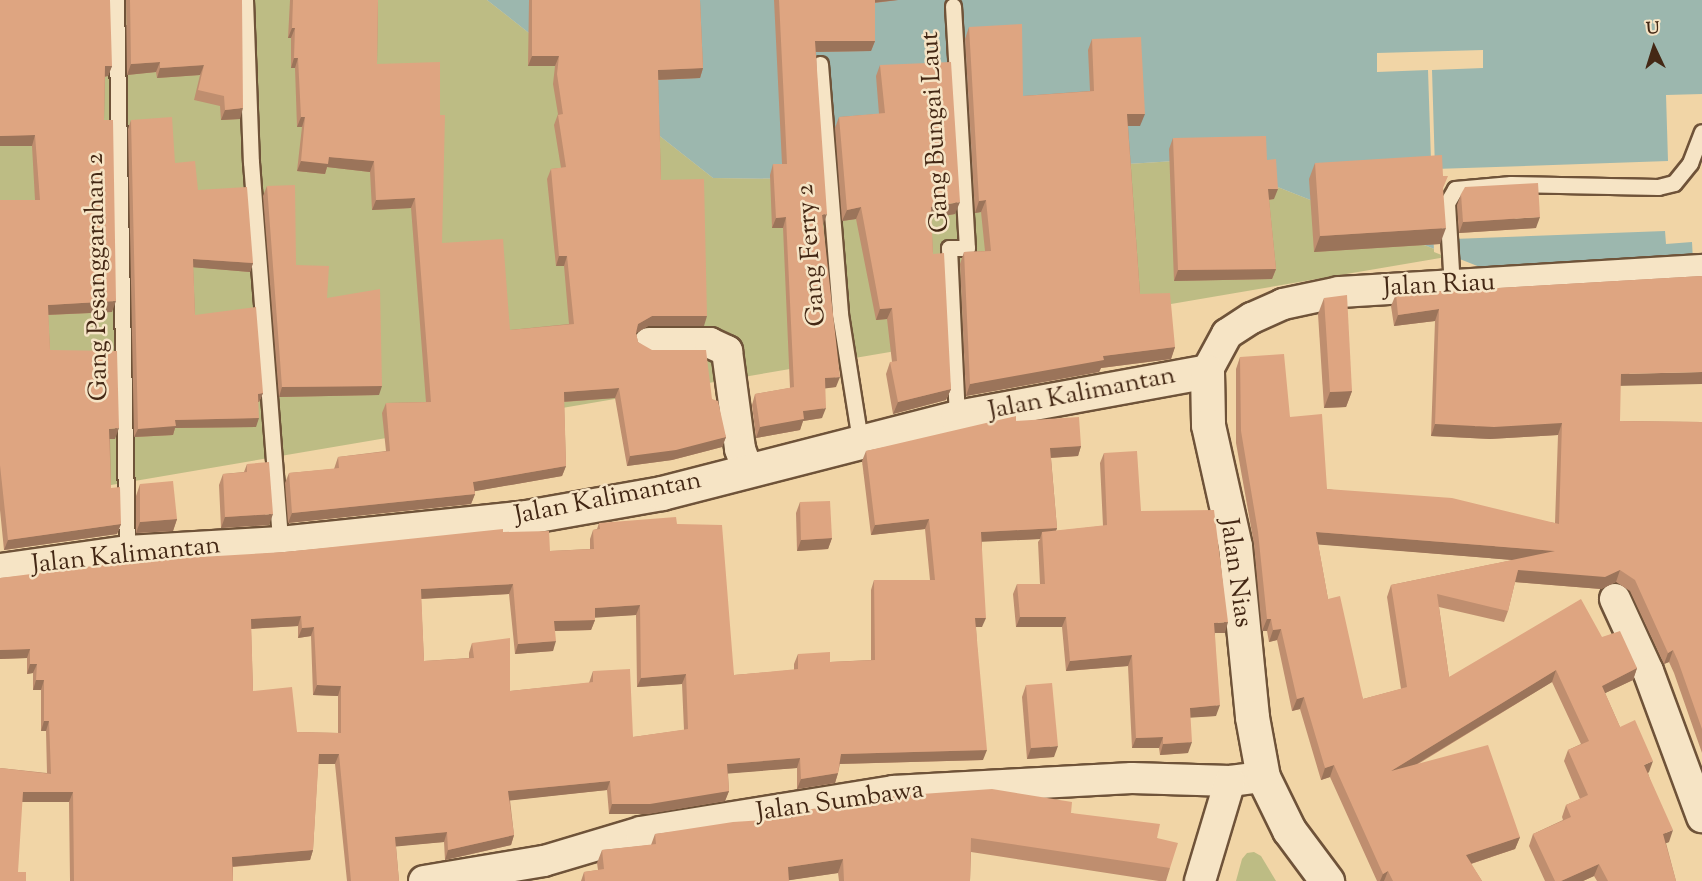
<!DOCTYPE html>
<html>
<head>
<meta charset="utf-8">
<style>
  body { margin:0 }
  #map { position:relative; width:1702px; height:881px; overflow:hidden; background:#f1d5a6; font-family:"Sorts Mill Goudy",serif }
  div>[style] { position:absolute }
  .green>* { inset:0; background:#bdbc84 }
  .water>* { inset:0; background:#9cb7ae }
  .pier>* { inset:0; background:#f1d5a6 }
  .roads { filter:drop-shadow(2px 0 #6f5339) drop-shadow(-2px 0 #6f5339) drop-shadow(0 2px #6f5339) drop-shadow(0 -2px #6f5339) }
  .service>* { height:15px; margin:-7.5px; padding:0 7.5px; transform-origin:7.5px; border-radius:7.5px; background:#f6e4c5 }
  .minor>* { height:30px; margin:-15px; padding:0 15px; transform-origin:15px; border-radius:15px; background:#f6e4c5 }
  .tertiary>* { height:33px; margin:-16.5px; padding:0 16.5px; transform-origin:16.5px; border-radius:16.5px; background:#f6e4c5 }
  .wall>* { inset:0; background:#bf8e6f }
  .shaded-wall>* { inset:0; background:#9b745a }
  .building>* { inset:0; background:#dea581 }
  span { translate:-50% -50%; white-space:nowrap; text-align:center; line-height:1.15; -webkit-text-stroke:5px #f6e4c5; paint-order:stroke }
  .street-label { font-size:26px; color:#442815 }
  .north { position:absolute; left:1624px; top:18px; width:60px; height:60px; -webkit-text-stroke:4px #f6e4c5; paint-order:stroke; rotate:356deg; font-size:16px; font-weight:700; line-height:24px; text-align:center; color:#442815 }
  .north::after { content:''; display:block; margin:auto; width:21px; height:27px; background:#442815; clip-path:polygon(50% 0,100% 100%,50% 72%,0 100%) }
</style>
</head>
<body>
<div id="map">
  <div class="green">
    <div style="clip-path:polygon(0 0,487px 0,713px 178px,874px 180px,1207px 159px,1452px 256px,0 504px)"></div>
    <div style="clip-path:polygon(1254px 852px,1261px 856px,1276px 881px,1236px 881px,1242px 859px,1247px 853px)"></div>
  </div>
  <div class="water">
    <div style="clip-path:polygon(487px 0,1702px 0,1702px 257px,1490px 271px,1207px 159px,874px 180px,713px 178px)"></div>
  </div>
  <div class="pier">
    <div style="clip-path:polygon(1483px 50px,1483px 68px,1432px 70px,1435px 169px,1668px 161px,1666px 95px,1702px 94px,1702px 260px,1693px 261px,1692px 242px,1666px 244px,1665px 231px,1453px 239px,1454px 260px,1434px 252px,1428px 70px,1377px 72px,1377px 53px)"></div>
  </div>
  <div class="roads">
    <div class="service">
      <div style="left:116px;top:0;width:552px;rotate:88.86deg"></div>
      <div style="left:245px;top:0;width:162px;rotate:87.9deg"></div>
      <div style="left:251px;top:162px;width:382px;rotate:85.6deg"></div>
      <div style="left:953px;top:6px;width:242px;rotate:86.7deg"></div>
      <div style="left:967px;top:248px;width:18px;rotate:180deg"></div>
      <div style="left:949px;top:248px;width:169px;rotate:87.3deg"></div>
      <div style="left:820px;top:64px;width:251px;rotate:85.4deg"></div>
      <div style="left:840px;top:314px;width:128px;rotate:81deg"></div>
      <div style="left:1452px;top:287px;width:84px;rotate:-93.4deg"></div>
      <div style="left:1447px;top:203px;width:16px;rotate:-60deg"></div>
      <div style="left:1455px;top:189px;width:56px;rotate:-5.1deg"></div>
      <div style="left:1511px;top:184px;width:147px;rotate:1.2deg"></div>
      <div style="left:1658px;top:187px;width:16px;rotate:-14deg"></div>
      <div style="left:1674px;top:183px;width:26px;rotate:-51deg"></div>
      <div style="left:1690px;top:163px;width:33px;rotate:-69deg"></div>
    </div>
    <div class="minor">
      <div style="left:649px;top:343px;width:61px"></div>
      <div style="left:710px;top:343px;width:19px;rotate:25deg"></div>
      <div style="left:727px;top:351px;width:99px;rotate:82.4deg"></div>
      <div style="left:740px;top:449px;width:20px;rotate:70deg"></div>
      <div style="left:1207px;top:371px;width:42px;rotate:-61.6deg"></div>
      <div style="left:1227px;top:334px;width:30px;rotate:-33deg"></div>
      <div style="left:1252px;top:318px;width:34px;rotate:-24deg"></div>
      <div style="left:1283px;top:304px;width:57px;rotate:-12.1deg"></div>
      <div style="left:1339px;top:292px;width:364px;rotate:-3.5deg"></div>
      <div style="left:1615px;top:599px;width:79px;rotate:65.4deg"></div>
      <div style="left:1648px;top:671px;width:156px;rotate:69.7deg"></div>
      <div style="left:424px;top:881px;width:122px;rotate:-9.5deg"></div>
      <div style="left:544px;top:861px;width:101px;rotate:-16.6deg"></div>
      <div style="left:641px;top:832px;width:255px;rotate:-9.2deg"></div>
      <div style="left:893px;top:791px;width:239px;rotate:-3.1deg"></div>
      <div style="left:1132px;top:778px;width:98px;rotate:1.8deg"></div>
      <div style="left:1230px;top:781px;width:33px;rotate:-7deg"></div>
      <div style="left:1200px;top:881px;width:104px;rotate:-73.3deg"></div>
    </div>
    <div class="tertiary">
      <div style="left:0;top:570px;width:128px;rotate:-8.1deg"></div>
      <div style="left:127px;top:552px;width:153px;rotate:-3.4deg"></div>
      <div style="left:280px;top:543px;width:247px;rotate:-6deg"></div>
      <div style="left:526px;top:517px;width:138px;rotate:-10deg"></div>
      <div style="left:662px;top:493px;width:305px;rotate:-14.4deg"></div>
      <div style="left:957px;top:417px;width:254px;rotate:-10.4deg"></div>
      <div style="left:1207px;top:371px;width:54px;rotate:88.9deg"></div>
      <div style="left:1208px;top:425px;width:124px;rotate:77.4deg"></div>
      <div style="left:1235px;top:546px;width:172px;rotate:84.3deg"></div>
      <div style="left:1252px;top:717px;width:61px;rotate:79.6deg"></div>
      <div style="left:1263px;top:777px;width:59px;rotate:63.9deg"></div>
      <div style="left:1289px;top:830px;width:64px;rotate:53.3deg"></div>
    </div>
  </div>
  <div class="wall">
    <div style="clip-path:polygon(0 0,112px 66px,108px 76px,105px 77px,104px 120px,112px 312px,48px 315px,50px 350px,115px 439px,110px 439px,111px 488px,121px 524px,117px 534px,4px 550px,0 510px,0 200px,35px 200px,32px 146px,0 146px)"></div>
    <div style="clip-path:polygon(126px 0,242px 0,240px 119px,221px 120px,220px 106px,194px 100px,200px 75px,157px 78px,156px 72px,127px 75px)"></div>
    <div style="clip-path:polygon(290px 0,378px 0,377px 64px,442px 243px,510px 330px,569px 324px,564px 266px,556px 266px,547px 179px,551px 169px,561px 168px,554px 125px,558px 114px,553px 84px,555px 66px,528px 66px,529px 0,700px 0,703px 68px,700px 78px,658px 80px,661px 180px,704px 326px,648px 326px,636px 333px,638px 342px,712px 399px,726px 437px,722px 447px,672px 460px,627px 466px,615px 398px,564px 402px,566px 466px,562px 476px,475px 491px,475px 494px,471px 504px,288px 523px,285px 483px,289px 473px,334px 469px,338px 457px,386px 451px,382px 413px,386px 403px,426px 402px,411px 208px,372px 210px,370px 172px,327px 167px,325px 174px,297px 171px,302px 127px,297px 127px,295px 68px,291px 68px,291px 38px,288px 38px)"></div>
    <div style="clip-path:polygon(774px 0,898px 0,875px 3px,875px 41px,871px 51px,816px 52px,823px 225px,836px 387px,825px 388px,822px 418px,803px 421px,800px 430px,756px 438px,752px 405px,755px 394px,790px 388px,783px 228px,772px 228px,770px 175px,773px 164px,782px 164px)"></div>
    <div style="clip-path:polygon(969px 27px,1023px 96px,1090px 91px,1088px 50px,1092px 39px,1140px 126px,1128px 126px,1140px 294px,1175px 347px,1171px 359px,1101px 368px,1099px 372px,966px 396px,960px 264px,964px 252px,985px 251px,981px 212px,975px 213px,965px 39px)"></div>
    <div style="clip-path:polygon(880px 65px,955px 214px,931px 218px,933px 254px,951px 389px,946px 400px,893px 414px,886px 374px,890px 362px,892px 362px,887px 319px,876px 320px,856px 219px,842px 221px,835px 128px,839px 117px,879px 114px,876px 76px)"></div>
    <div style="clip-path:polygon(131px 120px,175px 163px,198px 190px,253px 263px,250px 272px,193px 267px,195px 315px,263px 393px,259px 402px,258px 402px,256px 427px,175px 428px,173px 435px,134px 437px,128px 129px)"></div>
    <div style="clip-path:polygon(1173px 138px,1267px 160px,1274px 199px,1269px 200px,1276px 269px,1272px 279px,1174px 281px,1169px 149px)"></div>
    <div style="clip-path:polygon(1315px 163px,1443px 189px,1440px 244px,1314px 252px,1309px 179px)"></div>
    <div style="clip-path:polygon(267px 186px,296px 265px,327px 298px,379px 395px,279px 397px,263px 196px)"></div>
    <div style="clip-path:polygon(1461px 194px,1536px 228px,1459px 233px,1457px 205px)"></div>
    <div style="clip-path:polygon(evenodd,1702px 276px,1620px 386px,1620px 421px,1702px 422px,1702px 753px,1674px 673px,1669px 662px,1664px 664px,1630px 591px,1616px 582px,1601px 589px,1515px 582px,1508px 611px,1504px 622px,1439px 607px,1449px 677px,1602px 637px,1637px 668px,1633px 680px,1605px 693px,1620px 727px,1649px 772px,1648px 773px,1669px 842px,1666px 843px,1676px 881px,1597px 881px,1594px 876px,1583px 881px,1545px 881px,1529px 846px,1533px 834px,1563px 820px,1562px 817px,1566px 805px,1580px 799px,1564px 761px,1568px 750px,1581px 744px,1552px 682px,1418px 764px,1520px 837px,1515px 849px,1471px 864px,1482px 881px,1377px 881px,1330px 777px,1321px 780px,1300px 709px,1292px 711px,1277px 640px,1269px 642px,1267px 631px,1262px 631px,1254px 544px,1236px 443px,1236px 369px,1240px 357px,1290px 417px,1327px 489px,1555px 523px,1558px 435px,1490px 439px,1431px 436px,1435px 321px,1394px 326px,1391px 306px,1396px 294px,1702px 276px,1318px 544px,1513px 560px,1391px 585px,1387px 597px,1401px 689px,1363px 699px,1328px 599px,1318px 544px)"></div>
    <div style="clip-path:polygon(1324px 298px,1352px 391px,1346px 407px,1324px 408px,1318px 314px)"></div>
    <div style="clip-path:polygon(evenodd,1016px 421px,1081px 446px,1078px 456px,1051px 458px,1057px 528px,1056px 531px,1103px 526px,1100px 463px,1104px 453px,1141px 511px,1225px 633px,1215px 633px,1216px 716px,1190px 717px,1188px 753px,1160px 755px,1159px 748px,1132px 748px,1128px 666px,1066px 671px,1062px 627px,1016px 627px,1013px 594px,1017px 584px,1040px 584px,1038px 542px,1040px 539px,982px 541px,982px 627px,976px 627px,983px 760px,840px 764px,838px 773px,835px 783px,797px 789px,797px 768px,728px 773px,729px 791px,725px 801px,647px 814px,609px 814px,607px 790px,510px 800px,514px 835px,511px 845px,445px 860px,444px 842px,396px 846px,399px 881px,347px 881px,335px 764px,318px 764px,313px 850px,310px 860px,233px 867px,233px 881px,70px 881px,69px 802px,22px 802px,0 881px,0 768px,47px 773px,46px 731px,41px 731px,41px 690px,33px 690px,33px 673px,27px 674px,27px 658px,0 659px,0 578px,503px 532px,550px 551px,590px 549px,590px 539px,593px 530px,597px 529px,599px 523px,677px 524px,734px 675px,794px 670px,794px 664px,798px 654px,830px 662px,871px 660px,871px 590px,874px 580px,930px 580px,925px 529px,871px 535px,862px 461px,866px 451px,1016px 421px,509px 594px,515px 654px,553px 651px,555px 631px,591px 630px,595px 620px,595px 617px,636px 615px,637px 687px,682px 684px,684px 730px,633px 737px,593px 671px,589px 683px,510px 691px,472px 643px,469px 653px,469px 658px,424px 661px,421px 599px,509px 594px,1016px 421px,298px 626px,298px 638px,311px 636px,313px 695px,338px 696px,338px 733px,297px 732px,253px 691px,251px 629px,298px 626px)"></div>
    <div style="clip-path:polygon(247px 464px,269px 525px,221px 528px,219px 485px,223px 474px,244px 472px)"></div>
    <div style="clip-path:polygon(140px 484px,177px 519px,173px 531px,136px 533px,136px 496px)"></div>
    <div style="clip-path:polygon(800px 502px,832px 538px,828px 549px,797px 551px,796px 513px)"></div>
    <div style="clip-path:polygon(1026px 685px,1054px 757px,1027px 759px,1022px 697px)"></div>
    <div style="clip-path:polygon(793px 812px,1071px 813px,1157px 838px,1170px 868px,1166px 881px,1159px 881px,971px 852px,970px 881px,839px 881px,838px 873px,789px 880px,789px 881px,581px 881px,584px 872px,598px 870px,597px 863px,602px 850px,651px 845px,655px 834px,791px 818px)"></div>
  </div>
  <div class="shaded-wall">
    <div style="clip-path:polygon(872px 0,898px 0,871px 3px)"></div>
    <div style="clip-path:polygon(292px 28px,295px 28px,291px 38px,288px 38px)"></div>
    <div style="clip-path:polygon(815px 41px,875px 41px,871px 51px,811px 52px)"></div>
    <div style="clip-path:polygon(532px 56px,559px 56px,555px 66px,528px 66px)"></div>
    <div style="clip-path:polygon(294px 58px,298px 58px,295px 68px,291px 68px)"></div>
    <div style="clip-path:polygon(160px 62px,156px 72px,127px 75px,131px 64px)"></div>
    <div style="clip-path:polygon(204px 65px,200px 75px,157px 78px,160px 68px)"></div>
    <div style="clip-path:polygon(105px 66px,112px 66px,108px 76px,101px 77px)"></div>
    <div style="clip-path:polygon(703px 68px,700px 78px,654px 80px,658px 70px)"></div>
    <div style="clip-path:polygon(243px 108px,240px 119px,221px 120px,225px 110px)"></div>
    <div style="clip-path:polygon(1127px 114px,1145px 114px,1140px 126px,1123px 126px)"></div>
    <div style="clip-path:polygon(301px 117px,305px 117px,302px 127px,297px 127px)"></div>
    <div style="clip-path:polygon(35px 135px,32px 146px,0 146px,0 136px)"></div>
    <div style="clip-path:polygon(329px 157px,374px 161px,370px 172px,327px 167px,325px 174px,297px 171px,301px 161px)"></div>
    <div style="clip-path:polygon(1268px 189px,1278px 189px,1274px 199px,1265px 200px)"></div>
    <div style="clip-path:polygon(415px 198px,411px 208px,372px 210px,376px 200px)"></div>
    <div style="clip-path:polygon(986px 200px,981px 212px,975px 213px,979px 201px)"></div>
    <div style="clip-path:polygon(960px 202px,955px 214px,926px 219px,931px 207px)"></div>
    <div style="clip-path:polygon(861px 207px,856px 219px,842px 221px,847px 210px)"></div>
    <div style="clip-path:polygon(827px 214px,823px 225px,822px 215px)"></div>
    <div style="clip-path:polygon(786px 217px,783px 228px,772px 228px,776px 218px)"></div>
    <div style="clip-path:polygon(1540px 217px,1536px 228px,1459px 233px,1463px 222px)"></div>
    <div style="clip-path:polygon(1446px 228px,1440px 244px,1314px 252px,1320px 236px)"></div>
    <div style="clip-path:polygon(559px 256px,567px 256px,564px 266px,556px 266px)"></div>
    <div style="clip-path:polygon(193px 259px,253px 263px,250px 272px,190px 267px)"></div>
    <div style="clip-path:polygon(1276px 269px,1272px 279px,1174px 281px,1178px 270px)"></div>
    <div style="clip-path:polygon(116px 301px,112px 312px,44px 315px,48px 305px)"></div>
    <div style="clip-path:polygon(892px 308px,887px 319px,876px 320px,880px 309px)"></div>
    <div style="clip-path:polygon(1439px 309px,1435px 321px,1394px 326px,1398px 315px)"></div>
    <div style="clip-path:polygon(652px 316px,707px 316px,704px 326px,648px 326px,634px 334px,638px 324px)"></div>
    <div style="clip-path:polygon(1175px 347px,1171px 359px,1101px 368px,1099px 372px,966px 396px,970px 384px,1103px 356px)"></div>
    <div style="clip-path:polygon(1702px 372px,1702px 384px,1616px 386px,1621px 374px)"></div>
    <div style="clip-path:polygon(840px 377px,836px 387px,821px 389px,825px 378px)"></div>
    <div style="clip-path:polygon(382px 386px,379px 395px,279px 397px,282px 387px)"></div>
    <div style="clip-path:polygon(619px 388px,615px 398px,560px 402px,564px 392px)"></div>
    <div style="clip-path:polygon(951px 389px,946px 400px,893px 414px,898px 402px)"></div>
    <div style="clip-path:polygon(1352px 391px,1346px 407px,1324px 408px,1330px 392px)"></div>
    <div style="clip-path:polygon(263px 393px,259px 402px,255px 402px,258px 394px)"></div>
    <div style="clip-path:polygon(826px 408px,822px 418px,803px 421px,800px 430px,756px 438px,760px 427px,803px 411px)"></div>
    <div style="clip-path:polygon(259px 418px,256px 427px,175px 428px,173px 435px,134px 437px,138px 429px,175px 420px)"></div>
    <div style="clip-path:polygon(1562px 423px,1558px 435px,1490px 439px,1431px 436px,1435px 424px)"></div>
    <div style="clip-path:polygon(119px 428px,115px 439px,106px 439px,109px 429px)"></div>
    <div style="clip-path:polygon(726px 437px,722px 447px,672px 460px,627px 466px,630px 456px)"></div>
    <div style="clip-path:polygon(1081px 446px,1078px 456px,1047px 458px,1050px 448px)"></div>
    <div style="clip-path:polygon(566px 466px,562px 476px,470px 492px,473px 482px)"></div>
    <div style="clip-path:polygon(475px 494px,471px 504px,288px 523px,292px 513px)"></div>
    <div style="clip-path:polygon(273px 514px,269px 525px,221px 528px,225px 517px)"></div>
    <div style="clip-path:polygon(177px 519px,173px 531px,136px 533px,140px 522px)"></div>
    <div style="clip-path:polygon(929px 519px,925px 529px,871px 535px,875px 525px)"></div>
    <div style="clip-path:polygon(121px 524px,117px 534px,4px 550px,8px 540px)"></div>
    <div style="clip-path:polygon(1057px 528px,1053px 538px,1042px 532px,1040px 539px,978px 542px,981px 532px)"></div>
    <div style="clip-path:polygon(1316px 532px,1555px 551px,1550px 563px,1312px 544px)"></div>
    <div style="clip-path:polygon(832px 538px,828px 549px,797px 551px,801px 540px)"></div>
    <div style="clip-path:polygon(1518px 570px,1620px 570px,1616px 582px,1601px 589px,1514px 582px)"></div>
    <div style="clip-path:polygon(513px 584px,509px 594px,417px 599px,421px 589px)"></div>
    <div style="clip-path:polygon(640px 605px,636px 615px,591px 618px,595px 608px)"></div>
    <div style="clip-path:polygon(301px 616px,298px 626px,247px 629px,251px 619px)"></div>
    <div style="clip-path:polygon(1020px 617px,1066px 617px,1062px 627px,1016px 627px)"></div>
    <div style="clip-path:polygon(975px 618px,986px 618px,982px 627px,972px 627px)"></div>
    <div style="clip-path:polygon(1267px 619px,1271px 619px,1267px 631px,1262px 631px)"></div>
    <div style="clip-path:polygon(595px 620px,591px 630px,551px 631px,554px 621px)"></div>
    <div style="clip-path:polygon(1228px 622px,1225px 633px,1210px 633px,1214px 623px)"></div>
    <div style="clip-path:polygon(314px 627px,311px 636px,298px 638px,302px 628px)"></div>
    <div style="clip-path:polygon(1281px 629px,1277px 640px,1269px 642px,1273px 630px)"></div>
    <div style="clip-path:polygon(556px 641px,553px 651px,515px 654px,518px 644px)"></div>
    <div style="clip-path:polygon(30px 649px,27px 658px,0 659px,0 650px)"></div>
    <div style="clip-path:polygon(1673px 650px,1669px 662px,1664px 664px,1668px 653px)"></div>
    <div style="clip-path:polygon(1132px 655px,1128px 666px,1066px 671px,1070px 661px)"></div>
    <div style="clip-path:polygon(30px 664px,37px 664px,33px 673px,27px 674px)"></div>
    <div style="clip-path:polygon(1637px 668px,1633px 680px,1597px 697px,1602px 686px)"></div>
    <div style="clip-path:polygon(1556px 670px,1552px 682px,1387px 782px,1391px 771px)"></div>
    <div style="clip-path:polygon(686px 674px,682px 684px,637px 687px,641px 678px)"></div>
    <div style="clip-path:polygon(36px 680px,44px 680px,41px 690px,33px 690px)"></div>
    <div style="clip-path:polygon(317px 685px,341px 686px,338px 696px,313px 695px)"></div>
    <div style="clip-path:polygon(1304px 697px,1300px 709px,1292px 711px,1297px 699px)"></div>
    <div style="clip-path:polygon(1220px 705px,1216px 716px,1186px 718px,1190px 708px)"></div>
    <div style="clip-path:polygon(44px 721px,49px 721px,46px 731px,41px 731px)"></div>
    <div style="clip-path:polygon(1163px 737px,1159px 748px,1132px 748px,1136px 738px)"></div>
    <div style="clip-path:polygon(1192px 742px,1188px 753px,1160px 755px,1163px 744px)"></div>
    <div style="clip-path:polygon(1058px 746px,1054px 757px,1027px 759px,1031px 748px)"></div>
    <div style="clip-path:polygon(987px 750px,983px 760px,837px 764px,841px 754px)"></div>
    <div style="clip-path:polygon(319px 754px,339px 754px,335px 764px,315px 764px)"></div>
    <div style="clip-path:polygon(800px 758px,797px 768px,723px 774px,727px 764px)"></div>
    <div style="clip-path:polygon(1653px 761px,1649px 772px,1640px 777px,1644px 765px)"></div>
    <div style="clip-path:polygon(1334px 765px,1330px 777px,1321px 780px,1325px 768px)"></div>
    <div style="clip-path:polygon(838px 773px,835px 783px,797px 789px,801px 779px)"></div>
    <div style="clip-path:polygon(610px 781px,607px 790px,505px 801px,508px 791px)"></div>
    <div style="clip-path:polygon(729px 791px,725px 801px,647px 814px,609px 814px,612px 804px)"></div>
    <div style="clip-path:polygon(23px 792px,73px 792px,69px 802px,19px 802px)"></div>
    <div style="clip-path:polygon(1673px 830px,1669px 842px,1659px 846px,1663px 834px)"></div>
    <div style="clip-path:polygon(447px 832px,444px 842px,391px 847px,395px 837px)"></div>
    <div style="clip-path:polygon(514px 835px,511px 845px,445px 860px,448px 850px)"></div>
    <div style="clip-path:polygon(1520px 837px,1515px 849px,1461px 867px,1466px 855px)"></div>
    <div style="clip-path:polygon(313px 850px,310px 860px,228px 867px,232px 857px)"></div>
    <div style="clip-path:polygon(843px 859px,838px 873px,784px 881px,788px 867px)"></div>
    <div style="clip-path:polygon(1599px 864px,1594px 876px,1583px 881px,1561px 881px)"></div>
    <div style="clip-path:polygon(1388px 871px,1384px 881px,1380px 881px,1383px 874px)"></div>
  </div>
  <div class="building">
    <div style="clip-path:polygon(0 0,110px 0,112px 66px,105px 66px,104px 120px,113px 120px,116px 301px,48px 305px,50px 350px,117px 351px,119px 428px,109px 429px,111px 488px,120px 487px,121px 524px,8px 540px,0 465px,0 200px,40px 200px,35px 135px,0 136px)"></div>
    <div style="clip-path:polygon(130px 0,242px 0,243px 108px,225px 110px,224px 96px,198px 90px,204px 65px,160px 68px,160px 62px,131px 64px)"></div>
    <div style="clip-path:polygon(293px 0,378px 0,377px 64px,440px 62px,440px 115px,445px 115px,442px 243px,503px 239px,510px 330px,574px 324px,567px 256px,559px 256px,551px 169px,566px 167px,558px 115px,563px 114px,557px 74px,559px 56px,532px 56px,532px 0,700px 0,703px 68px,658px 70px,661px 180px,704px 179px,707px 316px,652px 316px,638px 324px,636px 333px,638px 342px,652px 350px,706px 350px,712px 399px,718px 401px,726px 437px,676px 450px,630px 456px,619px 388px,564px 392px,566px 466px,473px 482px,475px 494px,292px 513px,289px 473px,339px 468px,338px 457px,390px 451px,386px 403px,431px 402px,415px 198px,376px 200px,374px 161px,329px 157px,328px 164px,301px 161px,305px 117px,301px 117px,298px 58px,294px 58px,295px 28px,292px 28px)"></div>
    <div style="clip-path:polygon(779px 0,875px 0,875px 41px,815px 41px,827px 214px,822px 215px,840px 377px,825px 378px,826px 408px,803px 411px,804px 419px,760px 427px,755px 394px,794px 387px,786px 217px,776px 218px,773px 164px,787px 164px)"></div>
    <div style="clip-path:polygon(1022px 24px,1023px 96px,1094px 91px,1092px 39px,1141px 37px,1145px 114px,1127px 114px,1140px 294px,1170px 293px,1175px 347px,1103px 356px,1104px 360px,970px 384px,964px 252px,991px 251px,986px 200px,979px 201px,969px 27px)"></div>
    <div style="clip-path:polygon(951px 62px,960px 202px,931px 207px,933px 254px,944px 253px,951px 389px,898px 402px,890px 362px,897px 361px,892px 308px,880px 309px,861px 207px,847px 210px,839px 117px,885px 113px,880px 65px)"></div>
    <div style="clip-path:polygon(172px 117px,175px 163px,195px 161px,198px 190px,247px 187px,253px 263px,193px 259px,195px 315px,256px 307px,263px 393px,258px 394px,259px 418px,175px 420px,176px 426px,138px 429px,131px 120px)"></div>
    <div style="clip-path:polygon(1266px 136px,1267px 160px,1276px 159px,1278px 189px,1268px 189px,1276px 269px,1178px 270px,1173px 138px)"></div>
    <div style="clip-path:polygon(1442px 155px,1443px 176px,1448px 176px,1443px 188px,1446px 228px,1320px 236px,1315px 163px)"></div>
    <div style="clip-path:polygon(1538px 183px,1540px 217px,1463px 222px,1461px 194px,1465px 187px)"></div>
    <div style="clip-path:polygon(295px 185px,296px 265px,329px 266px,327px 298px,380px 289px,382px 386px,282px 387px,267px 186px)"></div>
    <div style="clip-path:polygon(evenodd,1702px 276px,1702px 372px,1621px 374px,1620px 421px,1702px 422px,1702px 729px,1678px 661px,1673px 650px,1668px 653px,1635px 580px,1620px 570px,1605px 577px,1518px 570px,1508px 611px,1437px 594px,1449px 677px,1581px 599px,1602px 637px,1620px 631px,1637px 668px,1602px 686px,1620px 727px,1635px 720px,1653px 761px,1644px 765px,1673px 830px,1663px 834px,1676px 881px,1608px 881px,1599px 864px,1561px 881px,1555px 881px,1533px 834px,1571px 817px,1566px 805px,1588px 795px,1568px 750px,1589px 741px,1556px 670px,1391px 771px,1488px 745px,1520px 837px,1466px 855px,1482px 881px,1393px 881px,1388px 871px,1383px 874px,1334px 765px,1325px 768px,1304px 697px,1297px 699px,1281px 629px,1273px 630px,1271px 619px,1267px 619px,1258px 532px,1241px 431px,1240px 357px,1284px 354px,1290px 417px,1322px 414px,1327px 489px,1452px 498px,1559px 524px,1562px 423px,1494px 427px,1435px 424px,1439px 309px,1398px 315px,1396px 294px,1702px 276px,1316px 532px,1555px 551px,1391px 585px,1407px 687px,1363px 699px,1340px 596px,1328px 599px,1316px 532px)"></div>
    <div style="clip-path:polygon(1347px 295px,1352px 391px,1330px 392px,1324px 298px)"></div>
    <div style="clip-path:polygon(evenodd,1016px 416px,1016px 421px,1079px 417px,1081px 446px,1050px 448px,1057px 528px,981px 532px,986px 618px,975px 618px,987px 750px,841px 754px,838px 773px,801px 779px,800px 758px,727px 764px,729px 791px,650px 804px,612px 804px,610px 781px,508px 791px,514px 835px,448px 850px,447px 832px,395px 837px,399px 881px,351px 881px,339px 754px,319px 754px,313px 850px,232px 857px,233px 881px,74px 881px,73px 792px,23px 792px,18px 872px,26px 872px,26px 881px,0 881px,0 768px,51px 774px,49px 721px,44px 721px,44px 680px,36px 680px,37px 664px,30px 664px,30px 649px,0 650px,0 578px,132px 561px,285px 552px,503px 529px,503px 532px,549px 531px,550px 551px,594px 549px,593px 530px,600px 529px,599px 523px,676px 517px,677px 524px,722px 525px,734px 675px,798px 669px,798px 654px,830px 652px,830px 662px,875px 660px,874px 580px,935px 580px,929px 519px,875px 525px,866px 451px,1016px 416px,513px 584px,518px 644px,556px 641px,554px 621px,595px 620px,595px 608px,640px 605px,641px 678px,686px 674px,688px 729px,633px 737px,630px 669px,593px 671px,593px 682px,510px 691px,510px 638px,472px 643px,474px 658px,424px 661px,421px 589px,513px 584px,1016px 416px,301px 616px,302px 628px,314px 627px,317px 685px,341px 686px,341px 733px,297px 732px,292px 687px,253px 691px,251px 619px,301px 616px)"></div>
    <div style="clip-path:polygon(1137px 451px,1141px 511px,1214px 510px,1228px 622px,1214px 623px,1220px 705px,1190px 708px,1192px 742px,1163px 744px,1163px 737px,1136px 738px,1132px 655px,1070px 661px,1066px 617px,1020px 617px,1017px 584px,1045px 584px,1042px 532px,1107px 525px,1104px 453px)"></div>
    <div style="clip-path:polygon(269px 462px,273px 514px,225px 517px,223px 474px,247px 472px,247px 464px)"></div>
    <div style="clip-path:polygon(173px 481px,177px 519px,140px 522px,140px 484px)"></div>
    <div style="clip-path:polygon(830px 501px,832px 538px,801px 540px,800px 502px)"></div>
    <div style="clip-path:polygon(1052px 683px,1058px 746px,1031px 748px,1026px 685px)"></div>
    <div style="clip-path:polygon(992px 789px,1072px 802px,1071px 813px,1160px 824px,1157px 838px,1178px 843px,1170px 868px,971px 838px,970px 881px,844px 881px,843px 859px,788px 867px,789px 881px,585px 881px,584px 872px,604px 869px,602px 850px,656px 844px,655px 834px,733px 822px,793px 818px,793px 812px,894px 796px)"></div>
  </div>
  <div class="street-label">
    <span style="left:936px;top:132px;rotate:-93deg">Gang Bungai Laut</span>
    <span style="left:812px;top:255px;rotate:-95deg">Gang Ferry 2</span>
    <span style="left:98px;top:277px;rotate:-91deg">Gang Pesanggarahan 2</span>
    <span style="left:1439px;top:286px;rotate:-3deg">Jalan Riau</span>
    <span style="left:1082px;top:394px;rotate:-11deg">Jalan Kalimantan</span>
    <span style="left:608px;top:499px;rotate:-11deg">Jalan Kalimantan</span>
    <span style="left:126px;top:556px;rotate:-6deg">Jalan Kalimantan</span>
    <span style="left:1235px;top:573px;rotate:82deg">Jalan Nias</span>
    <span style="left:840px;top:802px;rotate:-8deg">Jalan Sumbawa</span>
  </div>
  <div class="north">U</div>
</div>
</body>
</html>
